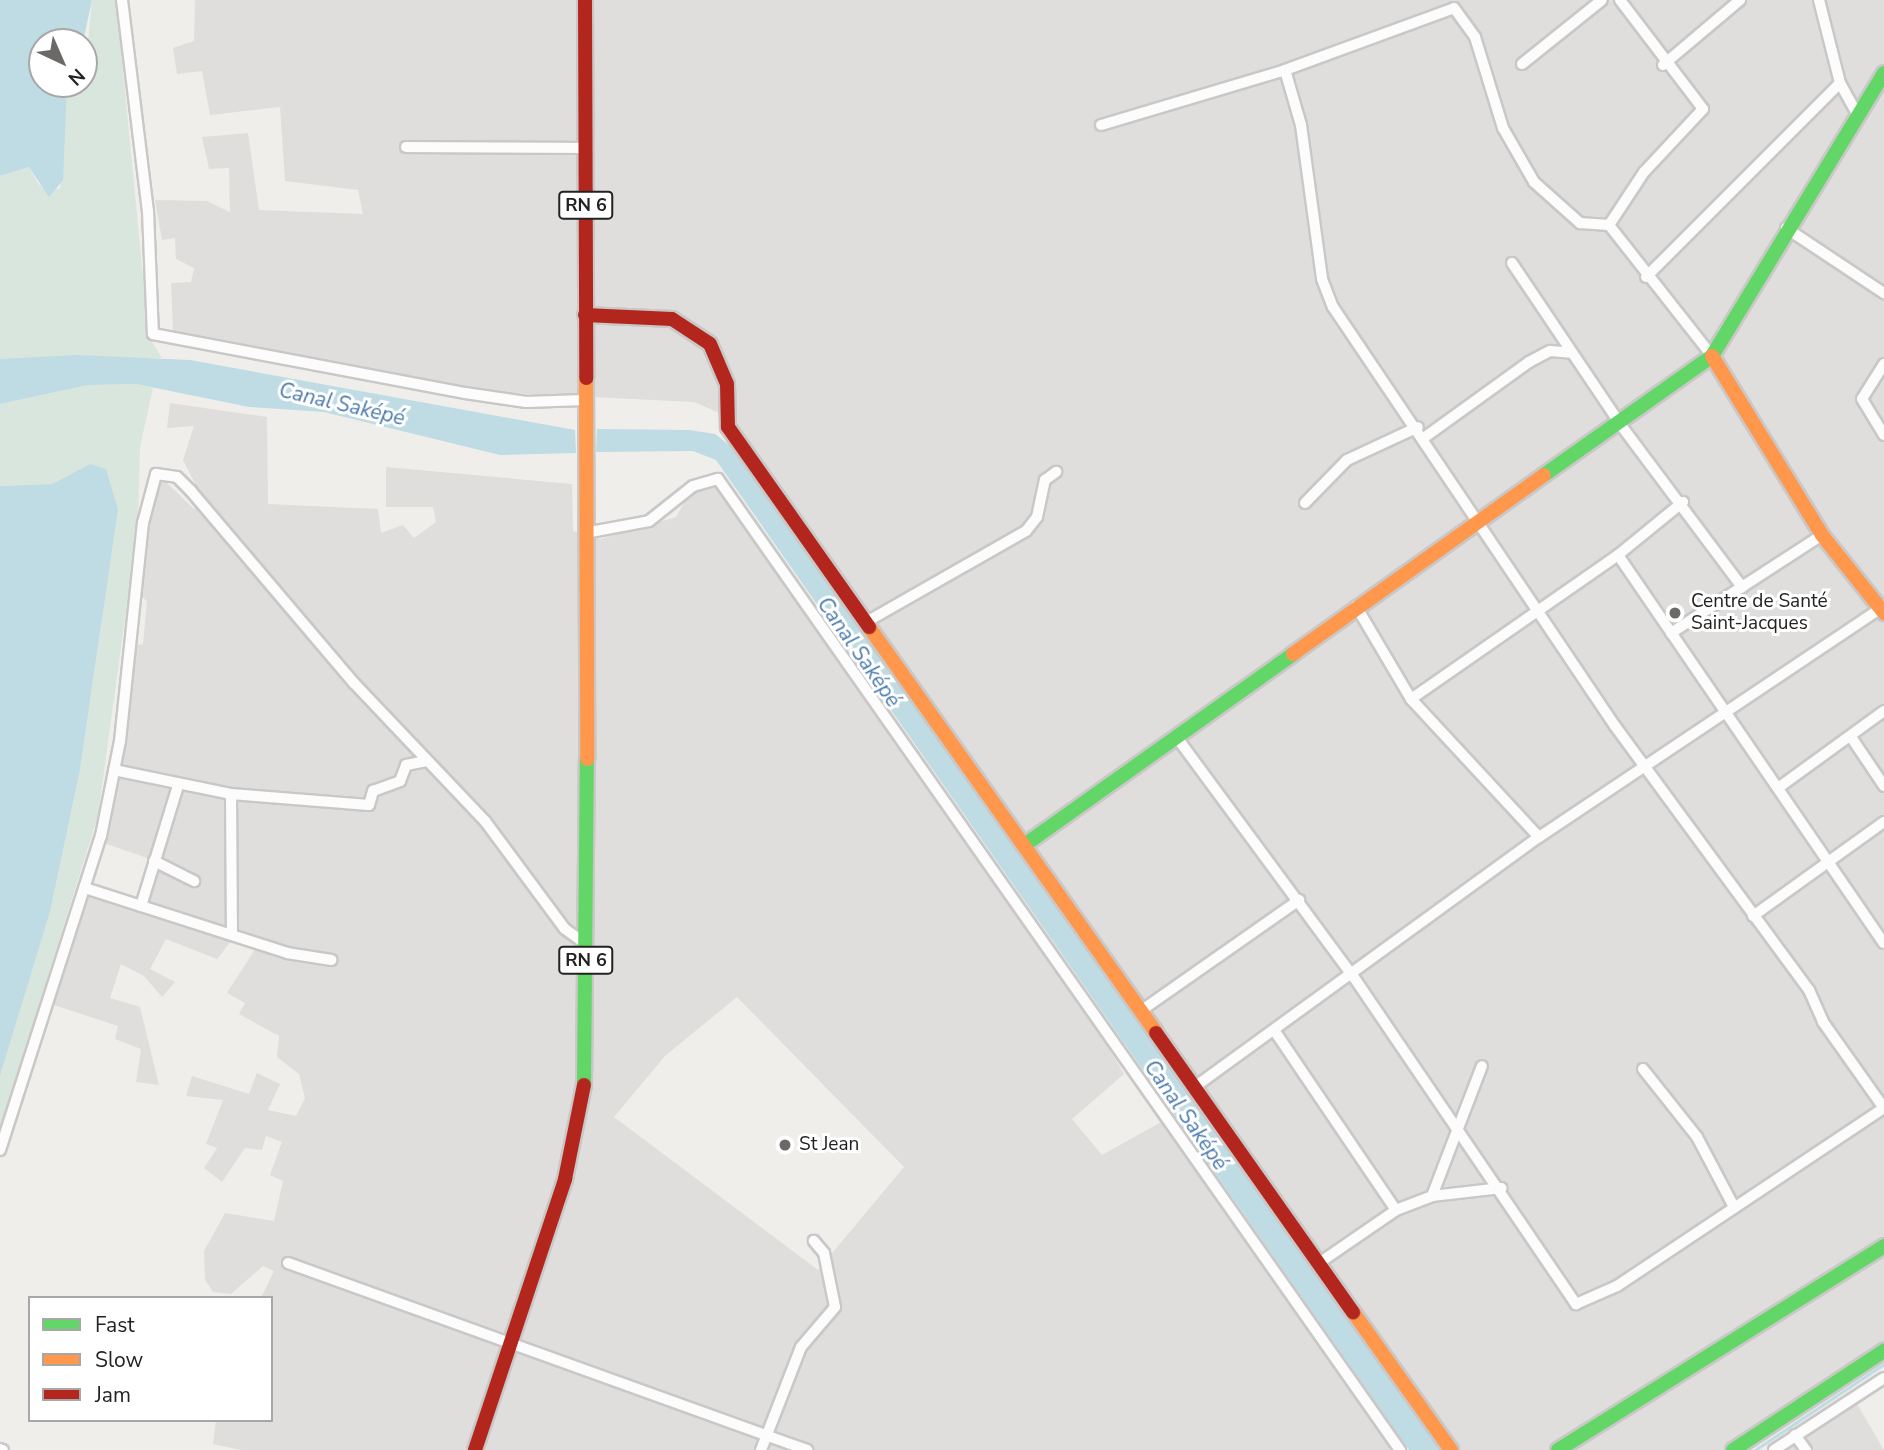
<!DOCTYPE html>
<html>
<head>
<meta charset="utf-8">
<style>
  body { margin:0 }
  #map { position:relative; width:1884px; height:1450px; overflow:hidden; background:#f0eeeb; font-family:"Nunito Sans",sans-serif }
  div>[style] { position:absolute }
  .residential>* { inset:0; background:#dfdedc }
  .wetland>* { inset:0; background:#d9e6de }
  .water>* { inset:0; background:#bfdbe3 }
  .stream>* { height:2.5px; margin:-1.25px; padding:0 1.25px; transform-origin:1.25px; border-radius:1.25px; background:#bfdbe3 }
  .roads { filter:drop-shadow(2px 0 #c9c8c7) drop-shadow(-2px 0 #c9c8c7) drop-shadow(0 2px #c9c8c7) drop-shadow(0 -2px #c9c8c7) }
  .street>* { height:10px; margin:-5px; padding:0 5px; transform-origin:5px; border-radius:5px; background:#fdfcfc }
  .fast>* { height:14px; margin:-7px; padding:0 7px; transform-origin:7px; border-radius:7px; background:#63d668 }
  .slow>* { height:14px; margin:-7px; padding:0 7px; transform-origin:7px; border-radius:7px; background:#ff974d }
  .jam>* { height:14px; margin:-7px; padding:0 7px; transform-origin:7px; border-radius:7px; background:#b3261e }
  .dots>* { width:19px; height:19px; translate:-50% -50%; box-sizing:border-box; border:4px solid #fff; border-radius:50% }
  span { translate:-50% -50%; white-space:nowrap; text-align:center; line-height:1.15; -webkit-text-stroke:6px #fff; paint-order:stroke }
  .shield-label span { padding:2px 5px; background:#fff; border:2px solid; border-radius:5px; -webkit-text-stroke-width:0 }
  .shield-label { font-size:18px; color:#222; font-weight:700 }
  .poi-label { font-size:19px; color:#222 }
  .left { translate:0 -50%; text-align:left }
  .water-label { font-size:21px; color:#4a7aab; font-style:italic }
  .legend { position:absolute; left:28px; top:1296px; width:245px; height:126px; box-sizing:border-box; background:#fff; border:2px solid #a7a7a7; margin:0; padding:9px 12px; list-style:none; font-size:21px; color:#222 }
  .legend li { display:flex; align-items:center; gap:14px; height:35px }
  .legend b { width:35px; border:2px solid #a7a7a7 }
  .north { position:absolute; left:28px; top:28px; width:70px; height:70px; box-sizing:border-box; background:#fff; border:2px solid #a7a7a7; border-radius:50%; rotate:136deg; font-size:19px; font-weight:700; line-height:28px; text-align:center; color:#222 }
  .north::after { content:''; display:block; margin:auto; width:24px; height:32px; background:#6a6968; clip-path:polygon(50% 0,100% 100%,50% 72%,0 100%) }
</style>
</head>
<body>
<div id="map">
  <div class="residential">
    <div style="clip-path:polygon(195px 0,1884px 0,1884px 1341px,1724px 1450px,1458px 1450px,735px 420px,694px 402px,465px 391px,182px 341px,173px 331px,171px 283px,191px 282px,194px 268px,176px 259px,175px 238px,162px 240px,155px 200px,207px 201px,230px 212px,229px 168px,209px 169px,202px 137px,248px 133px,259px 210px,363px 214px,358px 190px,285px 181px,280px 107px,210px 115px,202px 71px,177px 74px,173px 48px,194px 41px)"></div>
    <div style="clip-path:polygon(evenodd,170px 403px,267px 417px,268px 504px,378px 509px,381px 533px,403px 525px,414px 538px,436px 522px,433px 507px,386px 507px,386px 467px,572px 484px,573px 531px,600px 539px,676px 517px,687px 498px,715px 483px,1085px 1008px,1124px 1074px,1072px 1119px,1102px 1155px,1161px 1122px,1396px 1450px,241px 1450px,213px 1444px,216px 1420px,271px 1420px,271px 1298px,261px 1298px,274px 1271px,263px 1266px,231px 1294px,213px 1292px,205px 1280px,204px 1251px,225px 1213px,274px 1221px,283px 1181px,270px 1175px,282px 1142px,266px 1136px,262px 1150px,245px 1148px,222px 1182px,204px 1168px,217px 1148px,206px 1144px,223px 1100px,186px 1096px,192px 1076px,249px 1094px,257px 1073px,280px 1084px,268px 1110px,296px 1116px,305px 1098px,299px 1074px,277px 1057px,279px 1036px,239px 1014px,245px 1003px,227px 993px,259px 943px,235px 936px,217px 959px,166px 939px,150px 969px,175px 982px,162px 997px,144px 976px,121px 964px,110px 998px,140px 1007px,159px 1085px,136px 1082px,141px 1049px,115px 1039px,118px 1026px,51px 1004px,88px 889px,136px 906px,153px 860px,101px 842px,121px 769px,132px 646px,143px 644px,147px 601px,137px 593px,152px 480px,166px 482px,194px 509px,203px 499px,183px 460px,194px 426px,167px 428px,170px 403px,737px 997px,904px 1167px,818px 1270px,614px 1117px,665px 1056px,737px 997px)"></div>
    <div style="clip-path:polygon(1857px 1404px,1884px 1450px,1788px 1450px)"></div>
  </div>
  <div class="wetland">
    <div style="clip-path:polygon(92px 0,116px 0,149px 337px,162px 358px,0 359px,0 176px,29px 167px,39px 185px,60px 189px,62px 108px,67px 84px,84px 84px)"></div>
    <div style="clip-path:polygon(136px 384px,153px 388px,140px 447px,138px 523px,98px 816px,0 1129px,0 1076px,50px 912px,80px 770px,101px 627px,90px 464px,52px 484px,0 486px,0 404px,88px 385px)"></div>
  </div>
  <div class="water">
    <div style="clip-path:polygon(0 0,92px 0,83px 42px,42px 42px,42px 84px,67px 84px,63px 180px,49px 197px,29px 167px,0 176px)"></div>
    <div style="clip-path:polygon(77px 355px,190px 360px,575px 430px,576px 453px,500px 455px,324px 412px,249px 407px,136px 384px,88px 385px,0 404px,0 359px)"></div>
    <div style="clip-path:polygon(597px 429px,690px 430px,715px 434px,729px 445px,1442px 1450px,1409px 1450px,716px 460px,693px 451px,596px 452px)"></div>
    <div style="clip-path:polygon(90px 464px,106px 469px,118px 509px,80px 770px,50px 912px,0 1076px,0 486px,52px 484px)"></div>
  </div>
  <div class="stream">
    <div style="left:1755px;top:1450px;width:155px;rotate:-33.7deg"></div>
  </div>
  <div class="roads">
    <div class="street">
      <div style="left:122px;top:0;width:213px;rotate:83deg"></div>
      <div style="left:148px;top:211px;width:123px;rotate:87.7deg"></div>
      <div style="left:153px;top:334px;width:318px;rotate:10.7deg"></div>
      <div style="left:465px;top:393px;width:62px;rotate:8.4deg"></div>
      <div style="left:526px;top:402px;width:58px;rotate:-2deg"></div>
      <div style="left:1620px;top:0;width:137px;rotate:52.7deg"></div>
      <div style="left:1703px;top:109px;width:86px;rotate:133.1deg"></div>
      <div style="left:1644px;top:172px;width:64px;rotate:123.4deg"></div>
      <div style="left:1609px;top:225px;width:167px;rotate:51.8deg"></div>
      <div style="left:1819px;top:0;width:86px;rotate:75.8deg"></div>
      <div style="left:1840px;top:83px;width:37px;rotate:61deg"></div>
      <div style="left:1522px;top:64px;width:102px;rotate:-38.7deg"></div>
      <div style="left:1663px;top:65px;width:101px;rotate:-40.2deg"></div>
      <div style="left:1285px;top:70px;width:57px;rotate:73.8deg"></div>
      <div style="left:1301px;top:125px;width:155px;rotate:82.2deg"></div>
      <div style="left:1322px;top:279px;width:30px;rotate:69deg"></div>
      <div style="left:1333px;top:307px;width:505px;rotate:56.06deg"></div>
      <div style="left:1615px;top:726px;width:328px;rotate:53.7deg"></div>
      <div style="left:1809px;top:990px;width:35px;rotate:66deg"></div>
      <div style="left:1823px;top:1022px;width:105px;rotate:54.7deg"></div>
      <div style="left:1101px;top:125px;width:192px;rotate:-16.6deg"></div>
      <div style="left:1285px;top:70px;width:180px;rotate:-20.1deg"></div>
      <div style="left:1454px;top:8px;width:36px;rotate:54deg"></div>
      <div style="left:1475px;top:37px;width:95px;rotate:72.9deg"></div>
      <div style="left:1503px;top:128px;width:62px;rotate:60.1deg"></div>
      <div style="left:1534px;top:182px;width:62px;rotate:41.7deg"></div>
      <div style="left:1580px;top:223px;width:29px;rotate:4deg"></div>
      <div style="left:406px;top:147px;width:181px;rotate:0.3deg"></div>
      <div style="left:1786px;top:228px;width:118px;rotate:33.6deg"></div>
      <div style="left:1512px;top:263px;width:194px;rotate:56.1deg"></div>
      <div style="left:1620px;top:424px;width:204px;rotate:53.2deg"></div>
      <div style="left:1646px;top:277px;width:274px;rotate:-45deg"></div>
      <div style="left:1884px;top:364px;width:41px;rotate:122.2deg"></div>
      <div style="left:1862px;top:399px;width:42px;rotate:58.6deg"></div>
      <div style="left:1425px;top:437px;width:128px;rotate:-35.8deg"></div>
      <div style="left:1529px;top:362px;width:24px;rotate:-28deg"></div>
      <div style="left:1550px;top:351px;width:21px;rotate:5deg"></div>
      <div style="left:1305px;top:503px;width:60px;rotate:-45.7deg"></div>
      <div style="left:1347px;top:460px;width:78px;rotate:-24.9deg"></div>
      <div style="left:585px;top:533px;width:65px;rotate:-10.6deg"></div>
      <div style="left:649px;top:521px;width:56px;rotate:-38.5deg"></div>
      <div style="left:693px;top:486px;width:26px;rotate:-16deg"></div>
      <div style="left:718px;top:479px;width:1187px;rotate:54.92deg"></div>
      <div style="left:1618px;top:555px;width:470px;rotate:55.6deg"></div>
      <div style="left:1356px;top:606px;width:108px;rotate:59.4deg"></div>
      <div style="left:1411px;top:699px;width:188px;rotate:47.2deg"></div>
      <div style="left:868px;top:621px;width:182px;rotate:-29.7deg"></div>
      <div style="left:1026px;top:531px;width:18px;rotate:-52deg"></div>
      <div style="left:1037px;top:517px;width:38px;rotate:-78deg"></div>
      <div style="left:1045px;top:480px;width:14px;rotate:-36deg"></div>
      <div style="left:1671px;top:633px;width:180px;rotate:-33deg"></div>
      <div style="left:1411px;top:699px;width:252px;rotate:-34.8deg"></div>
      <div style="left:1618px;top:555px;width:84px;rotate:-39.2deg"></div>
      <div style="left:1851px;top:737px;width:59px;rotate:56deg"></div>
      <div style="left:1178px;top:739px;width:295px;rotate:53.6deg"></div>
      <div style="left:1353px;top:976px;width:397px;rotate:55.8deg"></div>
      <div style="left:1576px;top:1304px;width:45px;rotate:-23.7deg"></div>
      <div style="left:1617px;top:1286px;width:321px;rotate:-33.7deg"></div>
      <div style="left:114px;top:770px;width:119px;rotate:11.6deg"></div>
      <div style="left:231px;top:794px;width:138px;rotate:4.6deg"></div>
      <div style="left:369px;top:805px;width:15px;rotate:-74deg"></div>
      <div style="left:373px;top:791px;width:29px;rotate:-20deg"></div>
      <div style="left:400px;top:781px;width:17px;rotate:-69deg"></div>
      <div style="left:406px;top:765px;width:21px;rotate:-11deg"></div>
      <div style="left:1778px;top:788px;width:131px;rotate:-36deg"></div>
      <div style="left:231px;top:794px;width:141px;rotate:89.6deg"></div>
      <div style="left:154px;top:861px;width:45px;rotate:26.6deg"></div>
      <div style="left:85px;top:888px;width:212px;rotate:17.8deg"></div>
      <div style="left:287px;top:953px;width:45px;rotate:9deg"></div>
      <div style="left:141px;top:906px;width:126px;rotate:-72.9deg"></div>
      <div style="left:1753px;top:916px;width:161px;rotate:-35.7deg"></div>
      <div style="left:1142px;top:1010px;width:192px;rotate:-35deg"></div>
      <div style="left:1274px;top:1030px;width:217px;rotate:55.9deg"></div>
      <div style="left:1643px;top:1069px;width:87px;rotate:51.5deg"></div>
      <div style="left:1697px;top:1137px;width:79px;rotate:62.1deg"></div>
      <div style="left:1196px;top:1086px;width:424px;rotate:-36deg"></div>
      <div style="left:1539px;top:837px;width:415px;rotate:-33.8deg"></div>
      <div style="left:0;top:1150px;width:330px;rotate:-72.2deg"></div>
      <div style="left:101px;top:836px;width:97px;rotate:-78.7deg"></div>
      <div style="left:120px;top:741px;width:219px;rotate:-84deg"></div>
      <div style="left:143px;top:523px;width:51px;rotate:-75.1deg"></div>
      <div style="left:156px;top:474px;width:21px;rotate:8deg"></div>
      <div style="left:177px;top:477px;width:20px;rotate:45deg"></div>
      <div style="left:191px;top:491px;width:252px;rotate:49.7deg"></div>
      <div style="left:354px;top:683px;width:190px;rotate:46.5deg"></div>
      <div style="left:485px;top:821px;width:134px;rotate:53.5deg"></div>
      <div style="left:565px;top:929px;width:26px;rotate:36deg"></div>
      <div style="left:1432px;top:1196px;width:139px;rotate:-69deg"></div>
      <div style="left:288px;top:1263px;width:552px;rotate:19.81deg"></div>
      <div style="left:1319px;top:1263px;width:93px;rotate:-34.5deg"></div>
      <div style="left:1396px;top:1210px;width:39px;rotate:-21deg"></div>
      <div style="left:1432px;top:1196px;width:70px;rotate:-6.5deg"></div>
      <div style="left:1795px;top:1435px;width:19px;rotate:54deg"></div>
      <div style="left:0;top:1449px;width:3px;rotate:18deg"></div>
      <div style="left:761px;top:1450px;width:110px;rotate:-68.8deg"></div>
      <div style="left:801px;top:1347px;width:52px;rotate:-49.6deg"></div>
      <div style="left:835px;top:1307px;width:55px;rotate:-101.5deg"></div>
      <div style="left:824px;top:1253px;width:16px;rotate:-130deg"></div>
      <div style="left:1774px;top:1450px;width:131px;rotate:-33.2deg"></div>
    </div>
    <div class="fast">
      <div style="left:1544px;top:475px;width:206px;rotate:-35.3deg"></div>
      <div style="left:1712px;top:356px;width:331px;rotate:-58.7deg"></div>
      <div style="left:1026px;top:844px;width:328px;rotate:-35.4deg"></div>
      <div style="left:584px;top:1085px;width:326px;rotate:-89.5deg"></div>
      <div style="left:1558px;top:1450px;width:385px;rotate:-32deg"></div>
      <div style="left:1733px;top:1450px;width:181px;rotate:-33.3deg"></div>
    </div>
    <div class="slow">
      <div style="left:1712px;top:356px;width:210px;rotate:58.4deg"></div>
      <div style="left:1822px;top:535px;width:100px;rotate:51.5deg"></div>
      <div style="left:586px;top:378px;width:381px;rotate:89.8deg"></div>
      <div style="left:869px;top:627px;width:497px;rotate:54.7deg"></div>
      <div style="left:1293px;top:654px;width:308px;rotate:-35.5deg"></div>
      <div style="left:1353px;top:1312px;width:169px;rotate:54.6deg"></div>
    </div>
    <div class="jam">
      <div style="left:585px;top:0;width:378px;rotate:89.8deg"></div>
      <div style="left:585px;top:315px;width:87px;rotate:2.6deg"></div>
      <div style="left:672px;top:319px;width:45px;rotate:33.3deg"></div>
      <div style="left:710px;top:344px;width:43px;rotate:67deg"></div>
      <div style="left:727px;top:384px;width:43px;rotate:88.7deg"></div>
      <div style="left:728px;top:427px;width:245px;rotate:54.8deg"></div>
      <div style="left:1156px;top:1033px;width:342px;rotate:54.8deg"></div>
      <div style="left:475px;top:1450px;width:286px;rotate:-71.6deg"></div>
      <div style="left:565px;top:1179px;width:96px;rotate:-78.6deg"></div>
    </div>
  </div>
  <div class="dots">
    <div style="left:1675px;top:613px;background:#6a6968"></div>
    <div style="left:785px;top:1145px;background:#6a6968"></div>
  </div>
  <div class="shield-label">
    <span style="left:586px;top:205px">RN 6</span>
    <span style="left:586px;top:960px">RN 6</span>
  </div>
  <div class="poi-label">
    <span class="left" style="left:1691px;top:613px">Centre de Santé<br>Saint-Jacques</span>
    <span class="left" style="left:799px;top:1145px">St Jean</span>
  </div>
  <div class="water-label">
    <span style="left:342px;top:404px;rotate:13deg">Canal Saképé</span>
    <span style="left:859px;top:652px;rotate:55deg">Canal Saképé</span>
    <span style="left:1186px;top:1115px;rotate:55deg">Canal Saképé</span>
  </div>
  <ul class="legend">
  <li><b style="height:9px;background:#63d668"></b>Fast</li>
  <li><b style="height:9px;background:#ff974d"></b>Slow</li>
  <li><b style="height:9px;background:#b3261e"></b>Jam</li>
  </ul>
  <div class="north">N</div>
</div>
</body>
</html>
